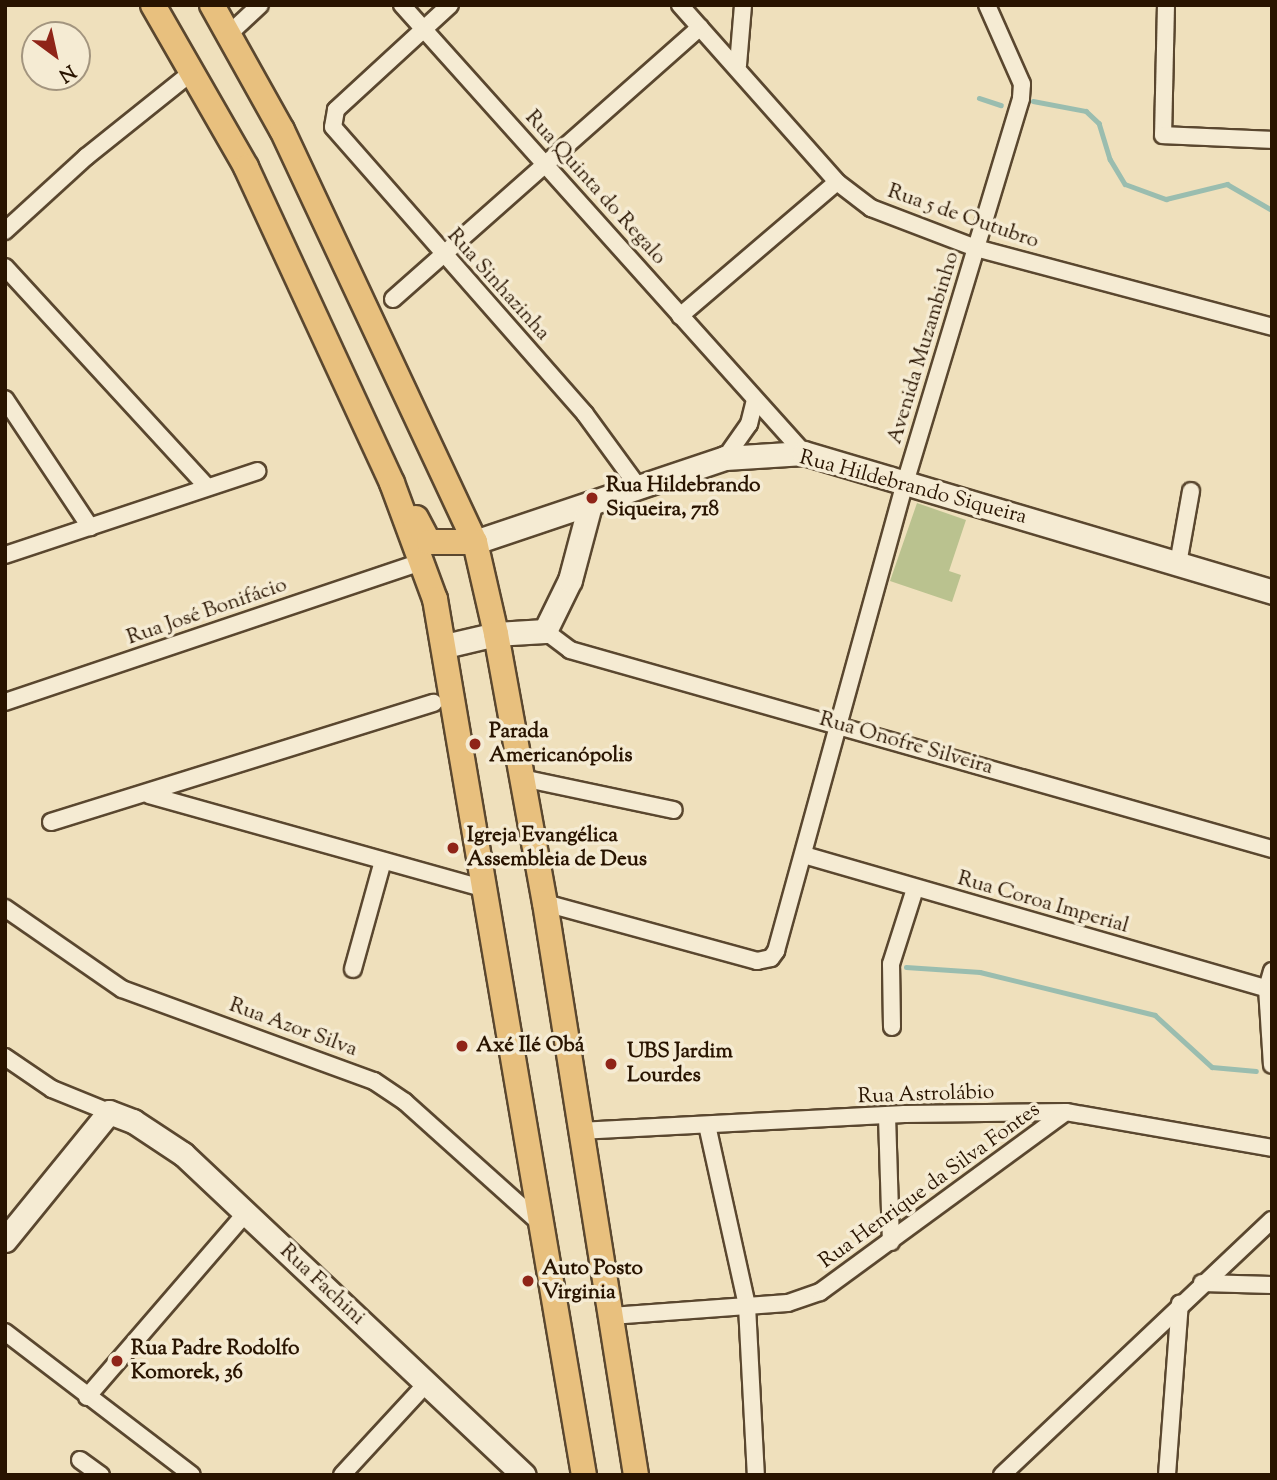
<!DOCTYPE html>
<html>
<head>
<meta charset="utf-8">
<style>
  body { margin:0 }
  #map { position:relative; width:1277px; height:1480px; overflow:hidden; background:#efe0bc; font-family:"Sorts Mill Goudy",serif }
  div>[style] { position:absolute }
  .green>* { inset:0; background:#bac28f }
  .stream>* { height:4.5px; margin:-2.25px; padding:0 2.25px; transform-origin:2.25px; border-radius:2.25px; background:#9abdaf }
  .roads { filter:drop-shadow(2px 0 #5a472f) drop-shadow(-2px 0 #5a472f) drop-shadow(0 2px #5a472f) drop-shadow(0 -2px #5a472f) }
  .street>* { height:16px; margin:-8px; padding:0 8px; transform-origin:8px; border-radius:8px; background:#f5ebd3 }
  .secondary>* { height:23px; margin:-11.5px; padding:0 11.5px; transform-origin:11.5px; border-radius:11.5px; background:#f5ebd3 }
  .primary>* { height:24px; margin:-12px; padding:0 12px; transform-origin:12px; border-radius:12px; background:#e8c07e }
  .dots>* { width:19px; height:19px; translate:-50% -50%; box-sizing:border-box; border:4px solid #f5ebd3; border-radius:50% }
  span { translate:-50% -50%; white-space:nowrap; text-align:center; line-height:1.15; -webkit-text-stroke:7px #f5ebd3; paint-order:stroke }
  .street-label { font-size:21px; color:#291400 }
  .poi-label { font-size:21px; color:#291400; font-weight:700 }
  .left { translate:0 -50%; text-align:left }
  .frame { position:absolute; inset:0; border:7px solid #291400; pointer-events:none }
  .north { position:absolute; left:21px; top:21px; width:70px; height:70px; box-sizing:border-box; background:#f5ebd3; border:2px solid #a3957f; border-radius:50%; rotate:147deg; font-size:19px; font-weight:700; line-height:28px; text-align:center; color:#291400 }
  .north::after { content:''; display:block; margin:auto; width:24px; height:32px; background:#8f2418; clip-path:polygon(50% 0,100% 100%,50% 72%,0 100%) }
</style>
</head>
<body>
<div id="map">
  <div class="green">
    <div style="clip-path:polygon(917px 503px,966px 520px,949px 571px,961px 575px,952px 602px,890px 581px)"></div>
  </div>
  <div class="stream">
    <div style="left:979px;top:98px;width:23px;rotate:18deg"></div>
    <div style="left:1033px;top:101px;width:54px;rotate:10.7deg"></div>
    <div style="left:1086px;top:111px;width:18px;rotate:43deg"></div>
    <div style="left:1099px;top:123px;width:38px;rotate:73deg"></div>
    <div style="left:1110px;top:159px;width:29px;rotate:59deg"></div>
    <div style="left:1125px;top:184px;width:44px;rotate:20.1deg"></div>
    <div style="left:1166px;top:199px;width:63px;rotate:-13.8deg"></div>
    <div style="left:1227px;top:184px;width:52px;rotate:30deg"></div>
    <div style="left:906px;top:967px;width:74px;rotate:3.9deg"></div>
    <div style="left:980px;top:972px;width:180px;rotate:13.8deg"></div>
    <div style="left:1155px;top:1015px;width:77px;rotate:42.4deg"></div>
    <div style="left:1212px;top:1067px;width:44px;rotate:5.2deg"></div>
  </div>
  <div class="roads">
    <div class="street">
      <div style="left:402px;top:5px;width:602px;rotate:48.1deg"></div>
      <div style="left:450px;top:5px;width:155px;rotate:137.4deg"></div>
      <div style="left:336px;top:110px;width:17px;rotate:100deg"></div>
      <div style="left:333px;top:127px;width:382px;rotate:48.7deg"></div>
      <div style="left:585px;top:414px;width:92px;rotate:53.9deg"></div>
      <div style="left:680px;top:5px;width:237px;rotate:48.4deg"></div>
      <div style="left:837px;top:182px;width:43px;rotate:37.4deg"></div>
      <div style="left:871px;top:208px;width:112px;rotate:20.9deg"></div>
      <div style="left:976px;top:248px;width:306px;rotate:14.9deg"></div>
      <div style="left:1166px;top:5px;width:130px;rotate:91.3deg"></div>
      <div style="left:1163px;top:135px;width:109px;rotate:2.6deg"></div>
      <div style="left:229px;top:34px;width:42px;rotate:-43.1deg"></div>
      <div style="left:738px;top:65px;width:60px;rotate:-85.2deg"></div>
      <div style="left:5px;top:231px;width:110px;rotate:-42.4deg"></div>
      <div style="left:86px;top:157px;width:136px;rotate:-38.7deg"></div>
      <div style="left:5px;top:267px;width:299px;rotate:47.4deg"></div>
      <div style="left:393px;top:299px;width:410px;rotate:-41.5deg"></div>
      <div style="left:680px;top:316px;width:206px;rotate:-40.5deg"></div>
      <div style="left:5px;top:399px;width:154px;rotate:56.4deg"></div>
      <div style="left:725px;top:458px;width:42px;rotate:-54.8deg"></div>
      <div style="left:749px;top:424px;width:25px;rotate:-76deg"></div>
      <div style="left:5px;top:555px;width:266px;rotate:-18.4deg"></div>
      <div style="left:1178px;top:564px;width:74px;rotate:-79.9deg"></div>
      <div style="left:545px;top:631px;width:31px;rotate:37deg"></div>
      <div style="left:570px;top:650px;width:730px;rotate:15.83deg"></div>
      <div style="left:5px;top:702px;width:441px;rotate:-18.6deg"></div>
      <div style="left:522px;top:778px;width:155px;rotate:11.9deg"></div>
      <div style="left:149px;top:795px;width:349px;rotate:15.6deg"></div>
      <div style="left:51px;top:822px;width:401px;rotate:-17.3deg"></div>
      <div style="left:804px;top:855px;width:487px;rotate:16.1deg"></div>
      <div style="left:545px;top:903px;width:220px;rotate:15.3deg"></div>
      <div style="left:757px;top:961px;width:14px;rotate:-12deg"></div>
      <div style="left:771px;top:958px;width:9px;rotate:-54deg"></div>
      <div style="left:776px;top:951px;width:485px;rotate:-74.6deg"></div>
      <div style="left:905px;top:483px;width:402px;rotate:-73.2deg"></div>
      <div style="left:1021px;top:98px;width:14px;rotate:-86deg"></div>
      <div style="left:1022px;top:84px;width:86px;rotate:-113.9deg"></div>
      <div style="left:5px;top:908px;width:142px;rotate:34.7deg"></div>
      <div style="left:122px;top:989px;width:268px;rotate:20.1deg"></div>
      <div style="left:374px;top:1081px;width:37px;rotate:34deg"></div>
      <div style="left:405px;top:1102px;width:183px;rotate:41.9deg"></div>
      <div style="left:353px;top:969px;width:112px;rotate:-74.5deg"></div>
      <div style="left:1272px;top:971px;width:18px;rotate:106deg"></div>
      <div style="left:1267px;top:988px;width:77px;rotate:86.3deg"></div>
      <div style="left:892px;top:1027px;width:63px;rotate:-90.9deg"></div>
      <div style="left:891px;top:964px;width:79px;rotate:-72.3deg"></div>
      <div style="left:5px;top:1057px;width:57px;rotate:34.2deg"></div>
      <div style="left:52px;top:1089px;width:61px;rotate:22deg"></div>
      <div style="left:887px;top:1116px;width:126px;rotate:88.2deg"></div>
      <div style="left:707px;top:1125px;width:185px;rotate:77.5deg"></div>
      <div style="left:747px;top:1306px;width:169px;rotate:87deg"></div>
      <div style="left:579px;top:1131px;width:326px;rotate:-3deg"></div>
      <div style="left:905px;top:1114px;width:161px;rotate:-0.7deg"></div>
      <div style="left:1066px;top:1112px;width:209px;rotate:9.9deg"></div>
      <div style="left:1202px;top:1283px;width:70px;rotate:1.6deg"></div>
      <div style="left:611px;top:1316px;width:177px;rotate:-4.2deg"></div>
      <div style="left:788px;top:1303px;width:34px;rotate:-19deg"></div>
      <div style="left:820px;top:1292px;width:303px;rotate:-36.2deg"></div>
      <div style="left:5px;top:1332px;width:235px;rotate:37.4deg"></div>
      <div style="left:87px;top:1397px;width:243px;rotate:-49.2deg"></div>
      <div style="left:80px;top:1460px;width:26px;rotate:36deg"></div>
      <div style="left:342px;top:1475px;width:125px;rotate:-47.3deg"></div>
      <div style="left:1002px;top:1475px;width:371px;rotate:-43.4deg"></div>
      <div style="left:1167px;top:1475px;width:172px;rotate:-85.7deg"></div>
    </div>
    <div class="secondary">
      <div style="left:475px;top:542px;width:264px;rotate:-18.6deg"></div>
      <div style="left:725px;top:458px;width:79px;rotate:-3.6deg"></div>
      <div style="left:804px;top:453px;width:488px;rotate:16.5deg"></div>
      <div style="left:445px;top:646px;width:52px;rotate:-13.2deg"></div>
      <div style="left:496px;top:634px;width:49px;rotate:-3.5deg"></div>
      <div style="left:545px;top:631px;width:57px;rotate:-63.9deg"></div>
      <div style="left:570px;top:580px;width:78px;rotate:-75.1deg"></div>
      <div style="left:5px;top:1240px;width:165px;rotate:-50.9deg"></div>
      <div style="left:109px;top:1112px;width:26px;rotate:21deg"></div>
      <div style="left:133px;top:1121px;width:60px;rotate:33.4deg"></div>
      <div style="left:183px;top:1154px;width:468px;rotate:43.3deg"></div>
    </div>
    <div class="primary">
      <div style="left:153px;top:5px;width:187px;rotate:60.1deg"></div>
      <div style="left:246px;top:167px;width:348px;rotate:65.2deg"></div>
      <div style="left:392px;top:483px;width:124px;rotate:69.7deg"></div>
      <div style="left:435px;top:599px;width:889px;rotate:80.35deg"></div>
      <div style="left:212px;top:5px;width:143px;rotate:60.8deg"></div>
      <div style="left:282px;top:130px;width:455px;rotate:64.9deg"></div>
      <div style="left:475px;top:542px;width:94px;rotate:77.1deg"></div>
      <div style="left:496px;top:634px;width:273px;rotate:79.7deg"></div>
      <div style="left:545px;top:903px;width:579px;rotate:80.96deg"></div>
      <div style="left:416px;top:518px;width:27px;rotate:62deg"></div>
      <div style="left:429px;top:542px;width:46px"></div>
    </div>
  </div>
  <div class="dots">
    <div style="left:592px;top:498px;background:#8f2418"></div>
    <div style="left:475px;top:744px;background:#8f2418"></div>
    <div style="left:453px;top:848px;background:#8f2418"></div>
    <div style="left:462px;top:1046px;background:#8f2418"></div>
    <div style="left:611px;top:1064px;background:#8f2418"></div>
    <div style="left:528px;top:1281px;background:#8f2418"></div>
    <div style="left:117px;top:1361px;background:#8f2418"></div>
  </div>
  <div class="street-label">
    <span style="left:595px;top:188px;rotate:48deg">Rua Quinta do Regalo</span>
    <span style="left:963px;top:217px;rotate:19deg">Rua 5 de Outubro</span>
    <span style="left:498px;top:285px;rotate:48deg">Rua Sinhazinha</span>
    <span style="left:924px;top:348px;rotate:-73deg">Avenida Muzambinho</span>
    <span style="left:913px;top:488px;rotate:15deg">Rua Hildebrando Siqueira</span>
    <span style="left:207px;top:612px;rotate:-19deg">Rua José Bonifácio</span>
    <span style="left:906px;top:744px;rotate:16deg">Rua Onofre Silveira</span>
    <span style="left:1043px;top:903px;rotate:16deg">Rua Coroa Imperial</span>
    <span style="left:293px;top:1028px;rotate:20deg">Rua Azor Silva</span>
    <span style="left:926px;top:1095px;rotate:-2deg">Rua Astrolábio</span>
    <span style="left:930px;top:1186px;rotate:-36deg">Rua Henrique da Silva Fontes</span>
    <span style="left:322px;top:1285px;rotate:43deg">Rua Fachini</span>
  </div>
  <div class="poi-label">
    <span class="left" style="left:606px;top:498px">Rua Hildebrando<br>Siqueira, 718</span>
    <span class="left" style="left:489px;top:744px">Parada<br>Americanópolis</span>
    <span class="left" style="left:467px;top:848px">Igreja Evangélica<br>Assembleia de Deus</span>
    <span class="left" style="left:476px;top:1046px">Axé Ilé Obá</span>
    <span class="left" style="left:627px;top:1064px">UBS Jardim<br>Lourdes</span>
    <span class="left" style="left:542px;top:1281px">Auto Posto<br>Virginia</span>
    <span class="left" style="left:131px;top:1361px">Rua Padre Rodolfo<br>Komorek, 36</span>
  </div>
  <div class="frame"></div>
  <div class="north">N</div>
</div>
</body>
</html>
